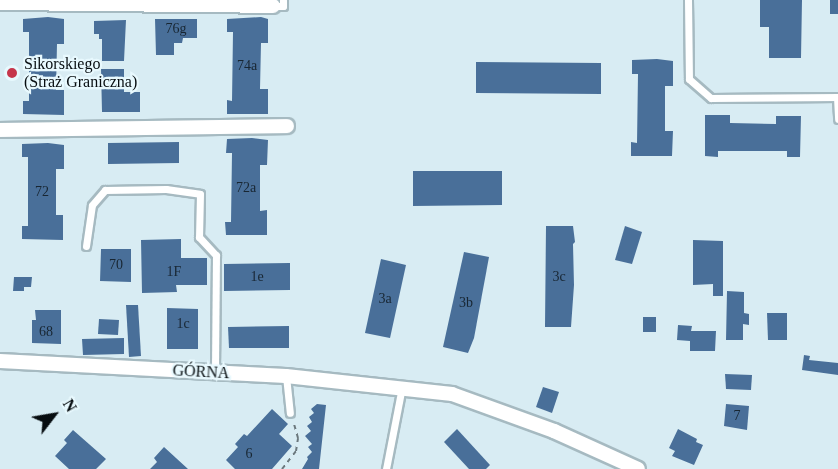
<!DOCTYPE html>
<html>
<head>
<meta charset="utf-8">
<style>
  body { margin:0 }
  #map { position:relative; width:838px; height:469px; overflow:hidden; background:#d8ecf3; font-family:"Times New Roman",serif }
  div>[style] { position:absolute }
  .building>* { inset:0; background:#496f99 }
  .path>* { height:2px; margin-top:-1px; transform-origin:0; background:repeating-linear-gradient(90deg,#6b787d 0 4.5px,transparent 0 9px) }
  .roads { filter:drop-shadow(2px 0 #a6bac1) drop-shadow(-2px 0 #a6bac1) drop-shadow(0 2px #a6bac1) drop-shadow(0 -2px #a6bac1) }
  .service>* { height:7px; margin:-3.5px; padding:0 3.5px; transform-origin:3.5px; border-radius:3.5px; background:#fff }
  .minor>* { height:14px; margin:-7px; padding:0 7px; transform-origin:7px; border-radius:7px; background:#fff }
  .dots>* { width:16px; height:16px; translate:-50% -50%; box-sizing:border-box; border:3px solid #e8f9fe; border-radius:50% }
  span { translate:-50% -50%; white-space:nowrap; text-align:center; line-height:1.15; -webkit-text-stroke:4.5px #e8f9fe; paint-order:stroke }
  .number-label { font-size:14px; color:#182632 }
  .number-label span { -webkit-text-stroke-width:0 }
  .poi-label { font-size:16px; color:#070d10 }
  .left { translate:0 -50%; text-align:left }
  .street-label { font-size:16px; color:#070d10 }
  .north { position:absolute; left:24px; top:385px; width:60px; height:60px; -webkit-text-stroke:4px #e8f9fe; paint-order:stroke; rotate:59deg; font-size:16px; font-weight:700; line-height:24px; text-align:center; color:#070d10 }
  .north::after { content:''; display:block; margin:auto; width:21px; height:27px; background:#070d10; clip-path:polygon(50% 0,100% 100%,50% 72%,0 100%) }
</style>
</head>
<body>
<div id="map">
  <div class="building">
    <div style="clip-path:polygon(760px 0,802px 0,801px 58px,769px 58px,769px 27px,760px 27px)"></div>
    <div style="clip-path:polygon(830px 0,838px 0,838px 14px,830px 14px)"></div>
    <div style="clip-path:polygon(48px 17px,64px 19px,64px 44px,57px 44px,56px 90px,64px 90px,64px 115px,23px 114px,23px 101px,29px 101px,29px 32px,23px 32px,23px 19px)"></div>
    <div style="clip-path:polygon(261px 17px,268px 19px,268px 43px,261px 43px,260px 89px,268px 89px,268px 114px,227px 114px,227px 100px,232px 101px,233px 32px,227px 32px,227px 19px)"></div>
    <div style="clip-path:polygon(155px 19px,197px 19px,197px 38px,183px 38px,182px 43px,174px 43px,174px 55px,156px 55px)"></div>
    <div style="clip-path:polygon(126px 20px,124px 61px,102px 61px,102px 39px,99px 39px,99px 34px,94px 34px,94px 21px)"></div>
    <div style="clip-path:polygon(657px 59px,673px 61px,673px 86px,665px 86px,665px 131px,673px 131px,672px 156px,631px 156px,631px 142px,637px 143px,638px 74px,632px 74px,632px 60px)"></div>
    <div style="clip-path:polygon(476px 62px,601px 63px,601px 94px,476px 93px)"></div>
    <div style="clip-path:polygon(101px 69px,124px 69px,124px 92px,140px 92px,140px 112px,102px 112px)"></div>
    <div style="clip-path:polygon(705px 115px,730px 115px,730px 123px,776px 124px,776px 116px,801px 116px,800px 157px,787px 157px,787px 151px,718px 151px,718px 157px,705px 156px)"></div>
    <div style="clip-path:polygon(252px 138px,268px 140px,267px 165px,260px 165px,260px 211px,267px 210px,267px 235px,226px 235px,225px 222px,231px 222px,232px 153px,226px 153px,227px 139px)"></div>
    <div style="clip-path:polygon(179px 142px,179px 163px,108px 164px,108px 143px)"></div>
    <div style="clip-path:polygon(48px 143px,64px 145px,64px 169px,56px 169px,56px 215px,63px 215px,63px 240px,22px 239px,22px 226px,28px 226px,28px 157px,22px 157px,22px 144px)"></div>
    <div style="clip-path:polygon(413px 171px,502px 171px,502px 205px,413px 206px)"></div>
    <div style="clip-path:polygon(546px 226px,573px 226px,575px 242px,573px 244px,574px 285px,571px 327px,545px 327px)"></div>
    <div style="clip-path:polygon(625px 226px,642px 232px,632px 264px,615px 260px)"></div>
    <div style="clip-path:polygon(181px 239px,181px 258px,207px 258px,207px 285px,176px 285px,177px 292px,142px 293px,141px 240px)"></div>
    <div style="clip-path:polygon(693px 240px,723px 241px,723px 296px,713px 296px,713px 284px,693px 285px)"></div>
    <div style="clip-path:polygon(101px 249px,131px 249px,131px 282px,100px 281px)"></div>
    <div style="clip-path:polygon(464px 252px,489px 257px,474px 338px,468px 353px,443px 347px)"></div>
    <div style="clip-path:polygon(381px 259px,406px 265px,390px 338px,365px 333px)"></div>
    <div style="clip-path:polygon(290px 263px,290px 290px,224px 291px,224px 264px)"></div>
    <div style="clip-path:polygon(14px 277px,32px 277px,31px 287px,24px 287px,24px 291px,13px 291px)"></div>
    <div style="clip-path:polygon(727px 291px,744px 292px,744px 313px,749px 314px,749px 325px,743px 324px,743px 340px,726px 340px)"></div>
    <div style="clip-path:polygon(126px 305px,138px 305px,141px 356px,129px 357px)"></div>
    <div style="clip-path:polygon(167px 308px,198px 309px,198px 349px,167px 349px)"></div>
    <div style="clip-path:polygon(35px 310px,61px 310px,61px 344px,32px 343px,32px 320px,36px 320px)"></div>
    <div style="clip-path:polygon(767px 313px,787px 313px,787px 340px,768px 340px)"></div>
    <div style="clip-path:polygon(643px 317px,656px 317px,656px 332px,643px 332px)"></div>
    <div style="clip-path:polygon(99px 319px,119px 320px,118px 335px,98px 334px)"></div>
    <div style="clip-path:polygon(678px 325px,692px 326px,691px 331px,716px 331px,715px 351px,690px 351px,690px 341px,677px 340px)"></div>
    <div style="clip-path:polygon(289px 326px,289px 348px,229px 348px,228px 327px)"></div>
    <div style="clip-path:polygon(124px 338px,124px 354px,83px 355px,82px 339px)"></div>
    <div style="clip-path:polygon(804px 355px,810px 356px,809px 360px,838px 363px,838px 375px,802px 370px)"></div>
    <div style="clip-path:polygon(725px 374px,752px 375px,751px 390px,726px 389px)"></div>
    <div style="clip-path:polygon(543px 387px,559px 392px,552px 413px,536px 407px)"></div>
    <div style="clip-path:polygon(317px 404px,326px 405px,319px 469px,302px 469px,308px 459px,307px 457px,312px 452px,308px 447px,312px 444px,305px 436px,311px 431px,307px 426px,312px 422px,309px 417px,314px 413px,311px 409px)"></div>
    <div style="clip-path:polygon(726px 404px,749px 406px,747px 430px,724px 426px)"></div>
    <div style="clip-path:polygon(272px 409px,288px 424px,279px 434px,292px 446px,272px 469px,235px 469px,226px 460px,238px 447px,235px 444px,244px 434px,247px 436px)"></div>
    <div style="clip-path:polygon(457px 429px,490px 465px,486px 469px,469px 469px,444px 442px)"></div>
    <div style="clip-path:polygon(678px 429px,697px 439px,696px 442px,703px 445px,694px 465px,672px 456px,675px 451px,669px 448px)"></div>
    <div style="clip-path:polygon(73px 430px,106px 459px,96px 469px,69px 469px,55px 456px,67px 443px,64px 440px)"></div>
    <div style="clip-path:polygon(164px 447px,188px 469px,150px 469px,157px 462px,154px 458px)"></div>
  </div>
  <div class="path">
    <div style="left:282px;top:469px;width:23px;rotate:-52deg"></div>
    <div style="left:296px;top:451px;width:13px;rotate:-81deg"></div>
    <div style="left:298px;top:438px;width:15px;rotate:-106deg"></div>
  </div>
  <div class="roads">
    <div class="service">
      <div style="left:688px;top:0;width:79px;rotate:89.3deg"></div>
      <div style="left:689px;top:79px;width:29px;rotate:41deg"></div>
      <div style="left:711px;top:98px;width:127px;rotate:-0.5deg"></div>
      <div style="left:273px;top:6px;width:10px"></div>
      <div style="left:283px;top:6px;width:6px;rotate:-90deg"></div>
      <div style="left:837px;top:97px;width:22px;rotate:87deg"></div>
      <div style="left:86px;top:246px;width:41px;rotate:-81.7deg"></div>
      <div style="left:92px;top:205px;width:20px;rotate:-49deg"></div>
      <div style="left:105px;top:190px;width:61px;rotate:-0.9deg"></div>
      <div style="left:166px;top:189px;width:34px;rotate:8deg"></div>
      <div style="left:200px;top:194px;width:43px;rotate:91.3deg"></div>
      <div style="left:199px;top:237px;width:25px;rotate:47deg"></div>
      <div style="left:216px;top:255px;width:118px;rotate:90.5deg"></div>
      <div style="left:286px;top:376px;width:37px;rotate:84deg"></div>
      <div style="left:386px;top:469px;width:84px;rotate:-79deg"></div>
    </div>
    <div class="minor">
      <div style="left:0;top:3px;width:273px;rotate:0.6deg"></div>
      <div style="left:0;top:130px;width:287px;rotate:-0.8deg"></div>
      <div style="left:0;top:361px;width:286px;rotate:3deg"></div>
      <div style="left:286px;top:376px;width:167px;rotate:6.2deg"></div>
      <div style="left:452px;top:394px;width:109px;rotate:19.9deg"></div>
      <div style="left:554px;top:431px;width:92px;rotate:24.3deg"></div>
    </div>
  </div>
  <div class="dots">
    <div style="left:12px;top:73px;background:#c6364b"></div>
  </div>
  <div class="number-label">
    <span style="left:176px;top:29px">76g</span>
    <span style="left:247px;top:66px">74a</span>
    <span style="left:246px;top:188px">72a</span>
    <span style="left:42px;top:192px">72</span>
    <span style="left:116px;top:265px">70</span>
    <span style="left:174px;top:272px">1F</span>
    <span style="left:257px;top:277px">1e</span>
    <span style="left:559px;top:277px">3c</span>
    <span style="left:385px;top:299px">3a</span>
    <span style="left:466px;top:303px">3b</span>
    <span style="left:183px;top:324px">1c</span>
    <span style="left:46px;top:332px">68</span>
    <span style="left:737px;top:416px">7</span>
    <span style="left:249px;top:454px">6</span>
  </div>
  <div class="poi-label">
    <span class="left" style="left:24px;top:73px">Sikorskiego<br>(Straż Graniczna)</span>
  </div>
  <div class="street-label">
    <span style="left:201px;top:372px;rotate:3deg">GÓRNA</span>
  </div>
  <div class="north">N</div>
</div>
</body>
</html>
